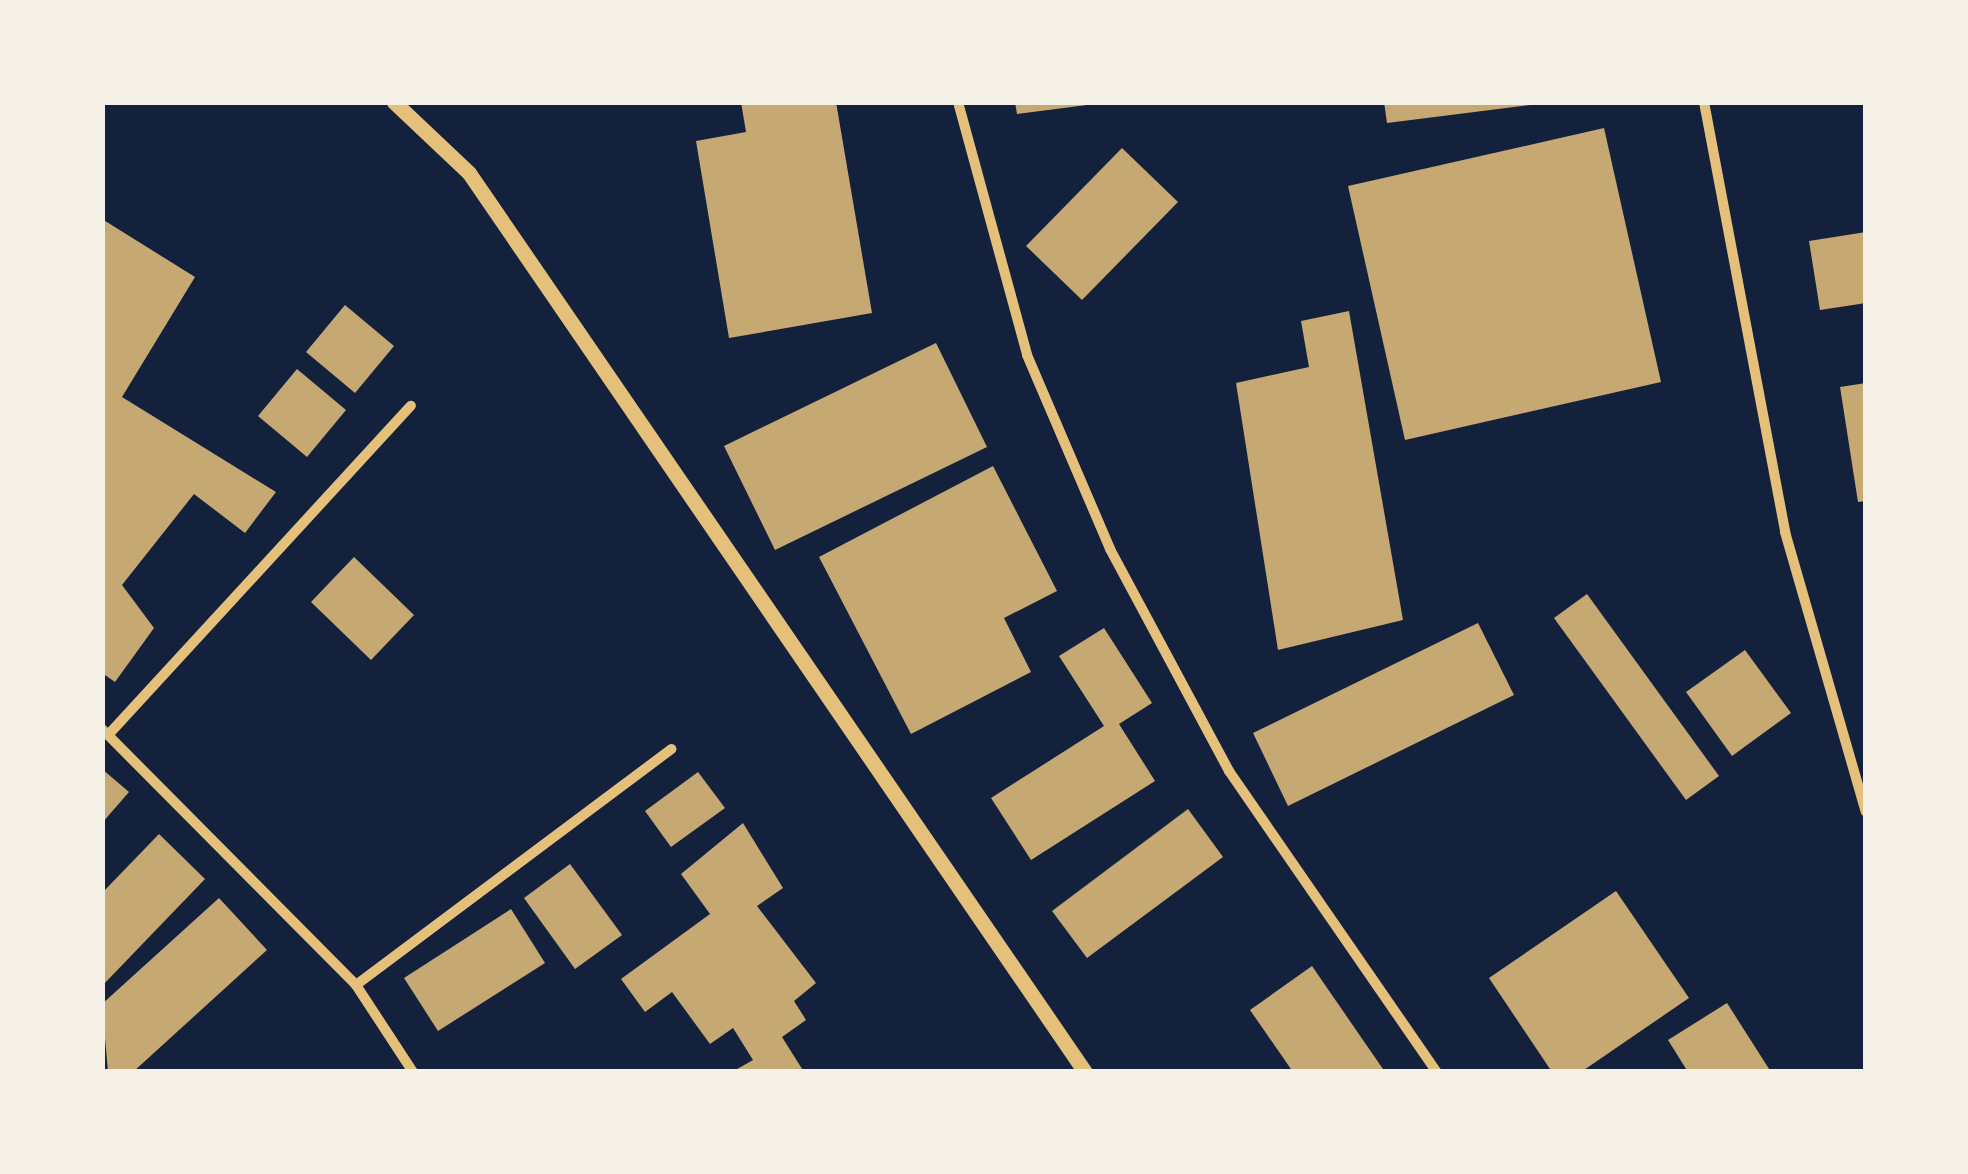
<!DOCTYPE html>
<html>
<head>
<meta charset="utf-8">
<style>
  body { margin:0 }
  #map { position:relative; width:1968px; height:1174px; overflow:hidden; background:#14213d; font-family:"Public Sans",sans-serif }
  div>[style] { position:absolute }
  .building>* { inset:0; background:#c6a872 }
  .minor>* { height:10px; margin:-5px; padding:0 5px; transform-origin:5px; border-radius:5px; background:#e5c07b }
  .tertiary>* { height:15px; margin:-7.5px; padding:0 7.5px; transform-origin:7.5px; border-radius:7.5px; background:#e5c07b }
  span { translate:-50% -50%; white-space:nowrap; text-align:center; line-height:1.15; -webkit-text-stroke:8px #f6f1e7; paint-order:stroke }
  .frame { position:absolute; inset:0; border:105px solid #f6f1e7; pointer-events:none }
</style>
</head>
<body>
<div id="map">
  <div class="building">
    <div style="clip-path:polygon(741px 102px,836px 102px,872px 313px,729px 338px,696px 141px,746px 132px)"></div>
    <div style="clip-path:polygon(1015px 102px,1087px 102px,1087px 105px,1017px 114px)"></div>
    <div style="clip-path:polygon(1384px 102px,1530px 102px,1530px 105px,1387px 123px)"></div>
    <div style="clip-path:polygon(1604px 128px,1661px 382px,1405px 440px,1348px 186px)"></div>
    <div style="clip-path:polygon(1122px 148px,1178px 202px,1082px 300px,1026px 246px)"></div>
    <div style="clip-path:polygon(102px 219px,195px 277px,122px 397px,276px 492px,245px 533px,194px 494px,122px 585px,154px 628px,115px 682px,102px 673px)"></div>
    <div style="clip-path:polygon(1866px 232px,1866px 303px,1820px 310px,1809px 241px)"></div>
    <div style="clip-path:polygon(345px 305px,394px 346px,355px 393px,306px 352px)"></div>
    <div style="clip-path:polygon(1349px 311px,1403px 620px,1278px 650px,1236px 383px,1309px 367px,1301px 321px)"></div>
    <div style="clip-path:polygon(936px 343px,987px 447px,775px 550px,724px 446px)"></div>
    <div style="clip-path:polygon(297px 369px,346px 410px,307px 457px,258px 416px)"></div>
    <div style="clip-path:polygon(1866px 383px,1866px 501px,1858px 502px,1840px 387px)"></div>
    <div style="clip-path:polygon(993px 466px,1057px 591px,1004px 618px,1031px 672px,911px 734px,819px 557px)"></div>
    <div style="clip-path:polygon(354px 557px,414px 615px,371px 660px,311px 602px)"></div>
    <div style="clip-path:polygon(1587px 594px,1719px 776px,1686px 800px,1554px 618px)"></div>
    <div style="clip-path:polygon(1478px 623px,1514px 695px,1288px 806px,1253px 733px)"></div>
    <div style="clip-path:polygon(1104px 628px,1152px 703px,1119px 724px,1155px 781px,1031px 860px,991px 798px,1104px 726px,1059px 656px)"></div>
    <div style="clip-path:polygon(1745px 650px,1791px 713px,1732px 756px,1686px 692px)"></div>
    <div style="clip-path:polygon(102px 769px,129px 792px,102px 823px)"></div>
    <div style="clip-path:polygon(698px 772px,725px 808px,671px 847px,645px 811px)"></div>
    <div style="clip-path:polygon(1188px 809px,1223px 857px,1087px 958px,1052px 911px)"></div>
    <div style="clip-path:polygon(743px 823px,783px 888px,757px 906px,816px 983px,794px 1001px,806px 1020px,782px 1037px,804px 1072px,732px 1072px,753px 1060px,733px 1028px,710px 1044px,672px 992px,645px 1012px,621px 979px,710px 914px,681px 874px)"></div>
    <div style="clip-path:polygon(159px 834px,205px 879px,102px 986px,102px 893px)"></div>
    <div style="clip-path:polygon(570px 864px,622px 935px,575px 969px,524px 898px)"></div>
    <div style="clip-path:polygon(1616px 891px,1689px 998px,1581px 1072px,1552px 1072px,1489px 978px)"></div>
    <div style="clip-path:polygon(219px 898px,267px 950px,133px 1072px,108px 1072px,102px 1004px)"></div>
    <div style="clip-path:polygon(511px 909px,545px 963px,438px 1031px,404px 978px)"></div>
    <div style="clip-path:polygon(1312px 966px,1385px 1072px,1293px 1072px,1250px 1010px)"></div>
    <div style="clip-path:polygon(1727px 1003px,1771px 1072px,1688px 1072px,1668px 1040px)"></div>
  </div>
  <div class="minor">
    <div style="left:958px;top:102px;width:262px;rotate:74.7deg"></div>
    <div style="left:1027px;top:355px;width:211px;rotate:66.8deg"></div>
    <div style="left:1110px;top:549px;width:252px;rotate:61.8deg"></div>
    <div style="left:1229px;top:771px;width:366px;rotate:55.4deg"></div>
    <div style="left:1704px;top:102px;width:438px;rotate:79.3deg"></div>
    <div style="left:1785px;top:532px;width:291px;rotate:73.9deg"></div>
    <div style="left:102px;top:729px;width:361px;rotate:45.2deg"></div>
    <div style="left:356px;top:985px;width:104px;rotate:56.8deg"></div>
    <div style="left:109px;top:734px;width:446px;rotate:-47.4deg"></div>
    <div style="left:356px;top:985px;width:394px;rotate:-36.8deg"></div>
  </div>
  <div class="tertiary">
    <div style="left:394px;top:102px;width:103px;rotate:43.4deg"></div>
    <div style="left:469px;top:173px;width:1090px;rotate:55.58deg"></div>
  </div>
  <div class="frame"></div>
</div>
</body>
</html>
